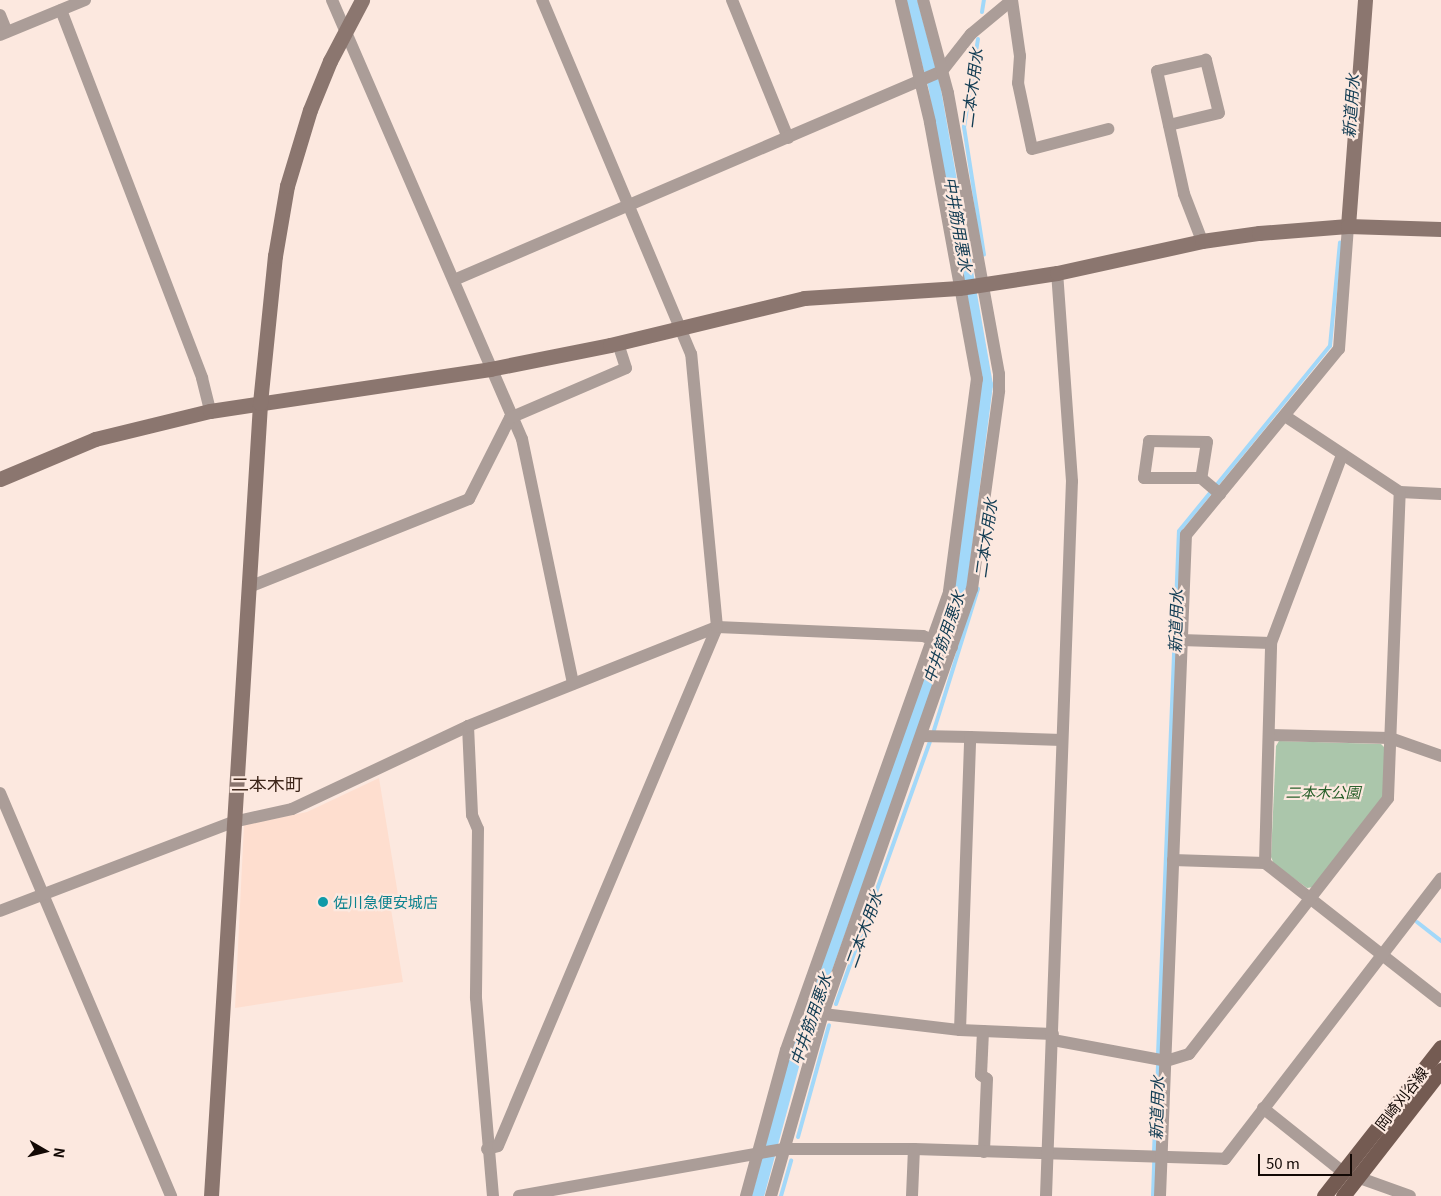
<!DOCTYPE html>
<html>
<head>
<meta charset="utf-8">
<style>
  body { margin:0 }
  #map { position:relative; width:1441px; height:1196px; overflow:hidden; background:#fce8df; font-family:Georgia,"Noto Sans JP",serif }
  div>[style] { position:absolute }
  .built>* { inset:0; background:#fedecf }
  .green>* { inset:0; background:#abc6ab }
  .stream>* { height:4px; margin:-2px; padding:0 2px; transform-origin:2px; border-radius:2px; background:#a2d8f9 }
  .canal>* { height:12px; margin:-6px; padding:0 6px; transform-origin:6px; border-radius:6px; background:#a2d8f9 }
  .street>* { height:12px; margin:-6px; padding:0 6px; transform-origin:6px; border-radius:6px; background:#ab9d98 }
  .secondary>* { height:15px; margin:-7.5px; padding:0 7.5px; transform-origin:7.5px; border-radius:7.5px; background:#8b766f }
  .primary>* { height:15px; margin:-7.5px; padding:0 7.5px; transform-origin:7.5px; border-radius:7.5px; background:#745b52 }
  .dots>* { width:14px; height:14px; translate:-50% -50%; box-sizing:border-box; border:2px solid #fce8df; border-radius:50% }
  span { translate:-50% -50%; white-space:nowrap; text-align:center; line-height:1.15; -webkit-text-stroke:4.5px #fce8df; paint-order:stroke }
  .park-label { font-size:15px; color:#2a612c; font-style:italic }
  .culture-label { font-size:15px; color:#0d838f }
  .left { translate:0 -50%; text-align:left }
  .street-label { font-size:15px; color:#130905 }
  .water-label { font-size:16px; color:#103b52; font-style:italic }
  .quarter-label { font-size:18px; color:#3d2519 }
  .north { position:absolute; left:20px; top:1126px; width:50px; height:50px; -webkit-text-stroke:4px #fce8df; paint-order:stroke; rotate:98deg; font-size:14px; font-weight:700; line-height:20px; text-align:center; color:#130905 }
  .north::after { content:''; display:block; margin:auto; width:18px; height:22px; background:#130905; clip-path:polygon(50% 0,100% 100%,50% 72%,0 100%) }
  .scale { position:absolute; left:1258px; top:1154px; width:94px; height:22px; box-sizing:border-box; border:2px solid #130905; border-top:0; padding-left:6px; font-size:15px; line-height:18px; white-space:nowrap; color:#130905; -webkit-text-stroke:4px #fce8df; paint-order:stroke }
</style>
</head>
<body>
<div id="map">
  <div class="built">
    <div style="clip-path:polygon(379px 778px,399px 901px,390px 903px,403px 982px,235px 1008px,244px 825px,307px 812px)"></div>
  </div>
  <div class="green">
    <div style="clip-path:polygon(1279px 741px,1381px 744px,1385px 748px,1383px 796px,1314px 887px,1307px 888px,1274px 864px,1271px 857px,1276px 746px)"></div>
  </div>
  <div class="stream">
    <div style="left:982px;top:12px;width:12px;rotate:-81deg"></div>
    <div style="left:978px;top:39px;width:89px;rotate:99deg"></div>
    <div style="left:964px;top:127px;width:129px;rotate:81.1deg"></div>
    <div style="left:934px;top:730px;width:148px;rotate:-72.7deg"></div>
    <div style="left:1417px;top:922px;width:31px;rotate:38deg"></div>
    <div style="left:836px;top:1004px;width:278px;rotate:-70.3deg"></div>
    <div style="left:1158px;top:1055px;width:524px;rotate:-87.71deg"></div>
    <div style="left:1179px;top:531px;width:239px;rotate:-50.8deg"></div>
    <div style="left:1330px;top:346px;width:104px;rotate:-84.5deg"></div>
    <div style="left:798px;top:1137px;width:116px;rotate:-74.5deg"></div>
    <div style="left:1154px;top:1151px;width:86px;rotate:-87.3deg"></div>
    <div style="left:781px;top:1196px;width:37px;rotate:-74deg"></div>
    <div style="left:1153px;top:1196px;width:35px;rotate:-88deg"></div>
  </div>
  <div class="canal">
    <div style="left:758px;top:1196px;width:153px;rotate:-74.9deg"></div>
    <div style="left:798px;top:1048px;width:483px;rotate:-70.4deg"></div>
    <div style="left:960px;top:593px;width:210px;rotate:-82.6deg"></div>
    <div style="left:987px;top:385px;width:305px;rotate:-100deg"></div>
    <div style="left:934px;top:85px;width:88px;rotate:-105.1deg"></div>
  </div>
  <div class="street">
    <div style="left:332px;top:0;width:478px;rotate:66.6deg"></div>
    <div style="left:522px;top:439px;width:250px;rotate:78.2deg"></div>
    <div style="left:732px;top:0;width:149px;rotate:67.9deg"></div>
    <div style="left:1012px;top:0;width:57px;rotate:81.9deg"></div>
    <div style="left:1020px;top:56px;width:27px;rotate:94deg"></div>
    <div style="left:1018px;top:83px;width:67px;rotate:78deg"></div>
    <div style="left:1032px;top:149px;width:79px;rotate:-14.7deg"></div>
    <div style="left:61px;top:10px;width:394px;rotate:69deg"></div>
    <div style="left:202px;top:378px;width:34px;rotate:76deg"></div>
    <div style="left:0;top:15px;width:18px;rotate:68deg"></div>
    <div style="left:0;top:35px;width:92px;rotate:-22.4deg"></div>
    <div style="left:1169px;top:125px;width:51px;rotate:-13.5deg"></div>
    <div style="left:1219px;top:113px;width:55px;rotate:-103.8deg"></div>
    <div style="left:1206px;top:60px;width:50px;rotate:167.3deg"></div>
    <div style="left:1157px;top:71px;width:126px;rotate:77.6deg"></div>
    <div style="left:1184px;top:194px;width:50px;rotate:69deg"></div>
    <div style="left:454px;top:280px;width:531px;rotate:-23.18deg"></div>
    <div style="left:942px;top:71px;width:47px;rotate:-51.9deg"></div>
    <div style="left:971px;top:34px;width:53px;rotate:-39.7deg"></div>
    <div style="left:1285px;top:416px;width:138px;rotate:33.5deg"></div>
    <div style="left:1400px;top:492px;width:41px;rotate:2.8deg"></div>
    <div style="left:1201px;top:478px;width:57px;rotate:180deg"></div>
    <div style="left:1144px;top:478px;width:37px;rotate:-82deg"></div>
    <div style="left:1149px;top:441px;width:58px;rotate:1deg"></div>
    <div style="left:1207px;top:442px;width:36px;rotate:99deg"></div>
    <div style="left:1201px;top:478px;width:25px;rotate:40deg"></div>
    <div style="left:249px;top:587px;width:237px;rotate:-21.8deg"></div>
    <div style="left:469px;top:499px;width:91px;rotate:-63.2deg"></div>
    <div style="left:510px;top:418px;width:126px;rotate:-23.3deg"></div>
    <div style="left:626px;top:368px;width:26px;rotate:-108deg"></div>
    <div style="left:1181px;top:640px;width:90px;rotate:1.9deg"></div>
    <div style="left:468px;top:726px;width:89px;rotate:87.4deg"></div>
    <div style="left:472px;top:815px;width:15px;rotate:67deg"></div>
    <div style="left:478px;top:829px;width:169px;rotate:90.7deg"></div>
    <div style="left:476px;top:998px;width:199px;rotate:85.1deg"></div>
    <div style="left:1269px;top:735px;width:121px;rotate:1.4deg"></div>
    <div style="left:1390px;top:738px;width:54px;rotate:19.4deg"></div>
    <div style="left:921px;top:736px;width:49px;rotate:1.2deg"></div>
    <div style="left:0;top:793px;width:438px;rotate:67deg"></div>
    <div style="left:1173px;top:860px;width:92px;rotate:1.9deg"></div>
    <div style="left:1265px;top:863px;width:224px;rotate:38.1deg"></div>
    <div style="left:1265px;top:863px;width:220px;rotate:-88.4deg"></div>
    <div style="left:1271px;top:643px;width:201px;rotate:-69.3deg"></div>
    <div style="left:0;top:911px;width:249px;rotate:-20.9deg"></div>
    <div style="left:233px;top:822px;width:60px;rotate:-12.4deg"></div>
    <div style="left:292px;top:809px;width:195px;rotate:-25.2deg"></div>
    <div style="left:468px;top:726px;width:268px;rotate:-21.7deg"></div>
    <div style="left:717px;top:627px;width:206px;rotate:2.5deg"></div>
    <div style="left:923px;top:636px;width:31px;rotate:21deg"></div>
    <div style="left:823px;top:1014px;width:138px;rotate:6.7deg"></div>
    <div style="left:960px;top:1030px;width:93px;rotate:2.5deg"></div>
    <div style="left:960px;top:1030px;width:293px;rotate:-88deg"></div>
    <div style="left:970px;top:737px;width:92px;rotate:1.9deg"></div>
    <div style="left:983px;top:1031px;width:44px;rotate:92.6deg"></div>
    <div style="left:981px;top:1075px;width:7px;rotate:34deg"></div>
    <div style="left:987px;top:1079px;width:73px;rotate:92.4deg"></div>
    <div style="left:1053px;top:1040px;width:115px;rotate:10.5deg"></div>
    <div style="left:1166px;top:1061px;width:24px;rotate:-17deg"></div>
    <div style="left:1189px;top:1054px;width:324px;rotate:-52.1deg"></div>
    <div style="left:1388px;top:798px;width:306px;rotate:-87.8deg"></div>
    <div style="left:1263px;top:1108px;width:102px;rotate:38.7deg"></div>
    <div style="left:1343px;top:1172px;width:71px;rotate:19.7deg"></div>
    <div style="left:487px;top:1149px;width:11px;rotate:-15deg"></div>
    <div style="left:498px;top:1146px;width:563px;rotate:-67.12deg"></div>
    <div style="left:717px;top:627px;width:274px;rotate:-95.4deg"></div>
    <div style="left:691px;top:354px;width:384px;rotate:-112.8deg"></div>
    <div style="left:519px;top:1196px;width:269px;rotate:-10.1deg"></div>
    <div style="left:784px;top:1149px;width:130px"></div>
    <div style="left:914px;top:1149px;width:311px;rotate:1.8deg"></div>
    <div style="left:1225px;top:1159px;width:354px;rotate:-52.4deg"></div>
    <div style="left:746px;top:1196px;width:151px;rotate:-74.7deg"></div>
    <div style="left:786px;top:1050px;width:487px;rotate:-70.4deg"></div>
    <div style="left:949px;top:591px;width:214px;rotate:-82.5deg"></div>
    <div style="left:977px;top:379px;width:261px;rotate:-100.4deg"></div>
    <div style="left:930px;top:122px;width:125px;rotate:-103.4deg"></div>
    <div style="left:771px;top:1196px;width:189px;rotate:-74.1deg"></div>
    <div style="left:823px;top:1014px;width:450px;rotate:-70.7deg"></div>
    <div style="left:972px;top:589px;width:200px;rotate:-82.2deg"></div>
    <div style="left:999px;top:391px;width:17px;rotate:-90deg"></div>
    <div style="left:999px;top:374px;width:286px;rotate:-100.3deg"></div>
    <div style="left:948px;top:93px;width:96px;rotate:-105deg"></div>
    <div style="left:912px;top:1196px;width:47px;rotate:-87.6deg"></div>
    <div style="left:1046px;top:1196px;width:715px;rotate:-87.92deg"></div>
    <div style="left:1072px;top:481px;width:209px;rotate:-94.1deg"></div>
    <div style="left:1160px;top:1196px;width:662px;rotate:-87.75deg"></div>
    <div style="left:1186px;top:535px;width:241px;rotate:-50.6deg"></div>
    <div style="left:1339px;top:349px;width:123px;rotate:-85.8deg"></div>
  </div>
  <div class="secondary">
    <div style="left:1348px;top:226px;width:227px;rotate:-85.7deg"></div>
    <div style="left:0;top:479px;width:103px;rotate:-22.8deg"></div>
    <div style="left:95px;top:439px;width:118px;rotate:-13.7deg"></div>
    <div style="left:210px;top:411px;width:283px;rotate:-8.5deg"></div>
    <div style="left:490px;top:369px;width:122px;rotate:-11.3deg"></div>
    <div style="left:610px;top:345px;width:200px;rotate:-13.6deg"></div>
    <div style="left:804px;top:298px;width:155px;rotate:-3.7deg"></div>
    <div style="left:959px;top:288px;width:99px;rotate:-8.7deg"></div>
    <div style="left:1057px;top:273px;width:148px;rotate:-12.4deg"></div>
    <div style="left:1202px;top:241px;width:58px;rotate:-8deg"></div>
    <div style="left:1259px;top:233px;width:89px;rotate:-4.5deg"></div>
    <div style="left:1348px;top:226px;width:93px;rotate:1.8deg"></div>
    <div style="left:211px;top:1196px;width:795px;rotate:-86.46deg"></div>
    <div style="left:260px;top:403px;width:148px;rotate:-84.2deg"></div>
    <div style="left:275px;top:256px;width:71px;rotate:-80.3deg"></div>
    <div style="left:287px;top:186px;width:79px;rotate:-73.2deg"></div>
    <div style="left:310px;top:110px;width:53px;rotate:-67.8deg"></div>
    <div style="left:330px;top:61px;width:69px;rotate:-62.3deg"></div>
  </div>
  <div class="primary">
    <div style="left:1324px;top:1196px;width:189px;rotate:-51.9deg"></div>
    <div style="left:1343px;top:1196px;width:160px;rotate:-52.1deg"></div>
  </div>
  <div class="dots">
    <div style="left:323px;top:902px;background:#0f9aa8"></div>
  </div>
  <div class="park-label">
    <span style="left:1323px;top:792px">二本木公園</span>
  </div>
  <div class="culture-label">
    <span class="left" style="left:333px;top:902px">佐川急便安城店</span>
  </div>
  <div class="street-label">
    <span style="left:1401px;top:1098px;rotate:-52deg">岡崎刈谷線</span>
  </div>
  <div class="water-label">
    <span style="left:971px;top:88px;rotate:-83deg">二本木用水</span>
    <span style="left:1350px;top:106px;rotate:-86deg">新道用水</span>
    <span style="left:959px;top:224px;rotate:80deg">中井筋用悪水</span>
    <span style="left:985px;top:538px;rotate:-82deg">二本木用水</span>
    <span style="left:1175px;top:621px;rotate:-88deg">新道用水</span>
    <span style="left:943px;top:637px;rotate:-71deg">中井筋用悪水</span>
    <span style="left:863px;top:929px;rotate:-70deg">二本木用水</span>
    <span style="left:810px;top:1019px;rotate:-71deg">中井筋用悪水</span>
    <span style="left:1156px;top:1108px;rotate:-88deg">新道用水</span>
  </div>
  <div class="quarter-label">
    <span style="left:267px;top:783px">二本木町</span>
  </div>
  <div class="north">N</div>
  <div class="scale">50 m</div>
</div>
</body>
</html>
